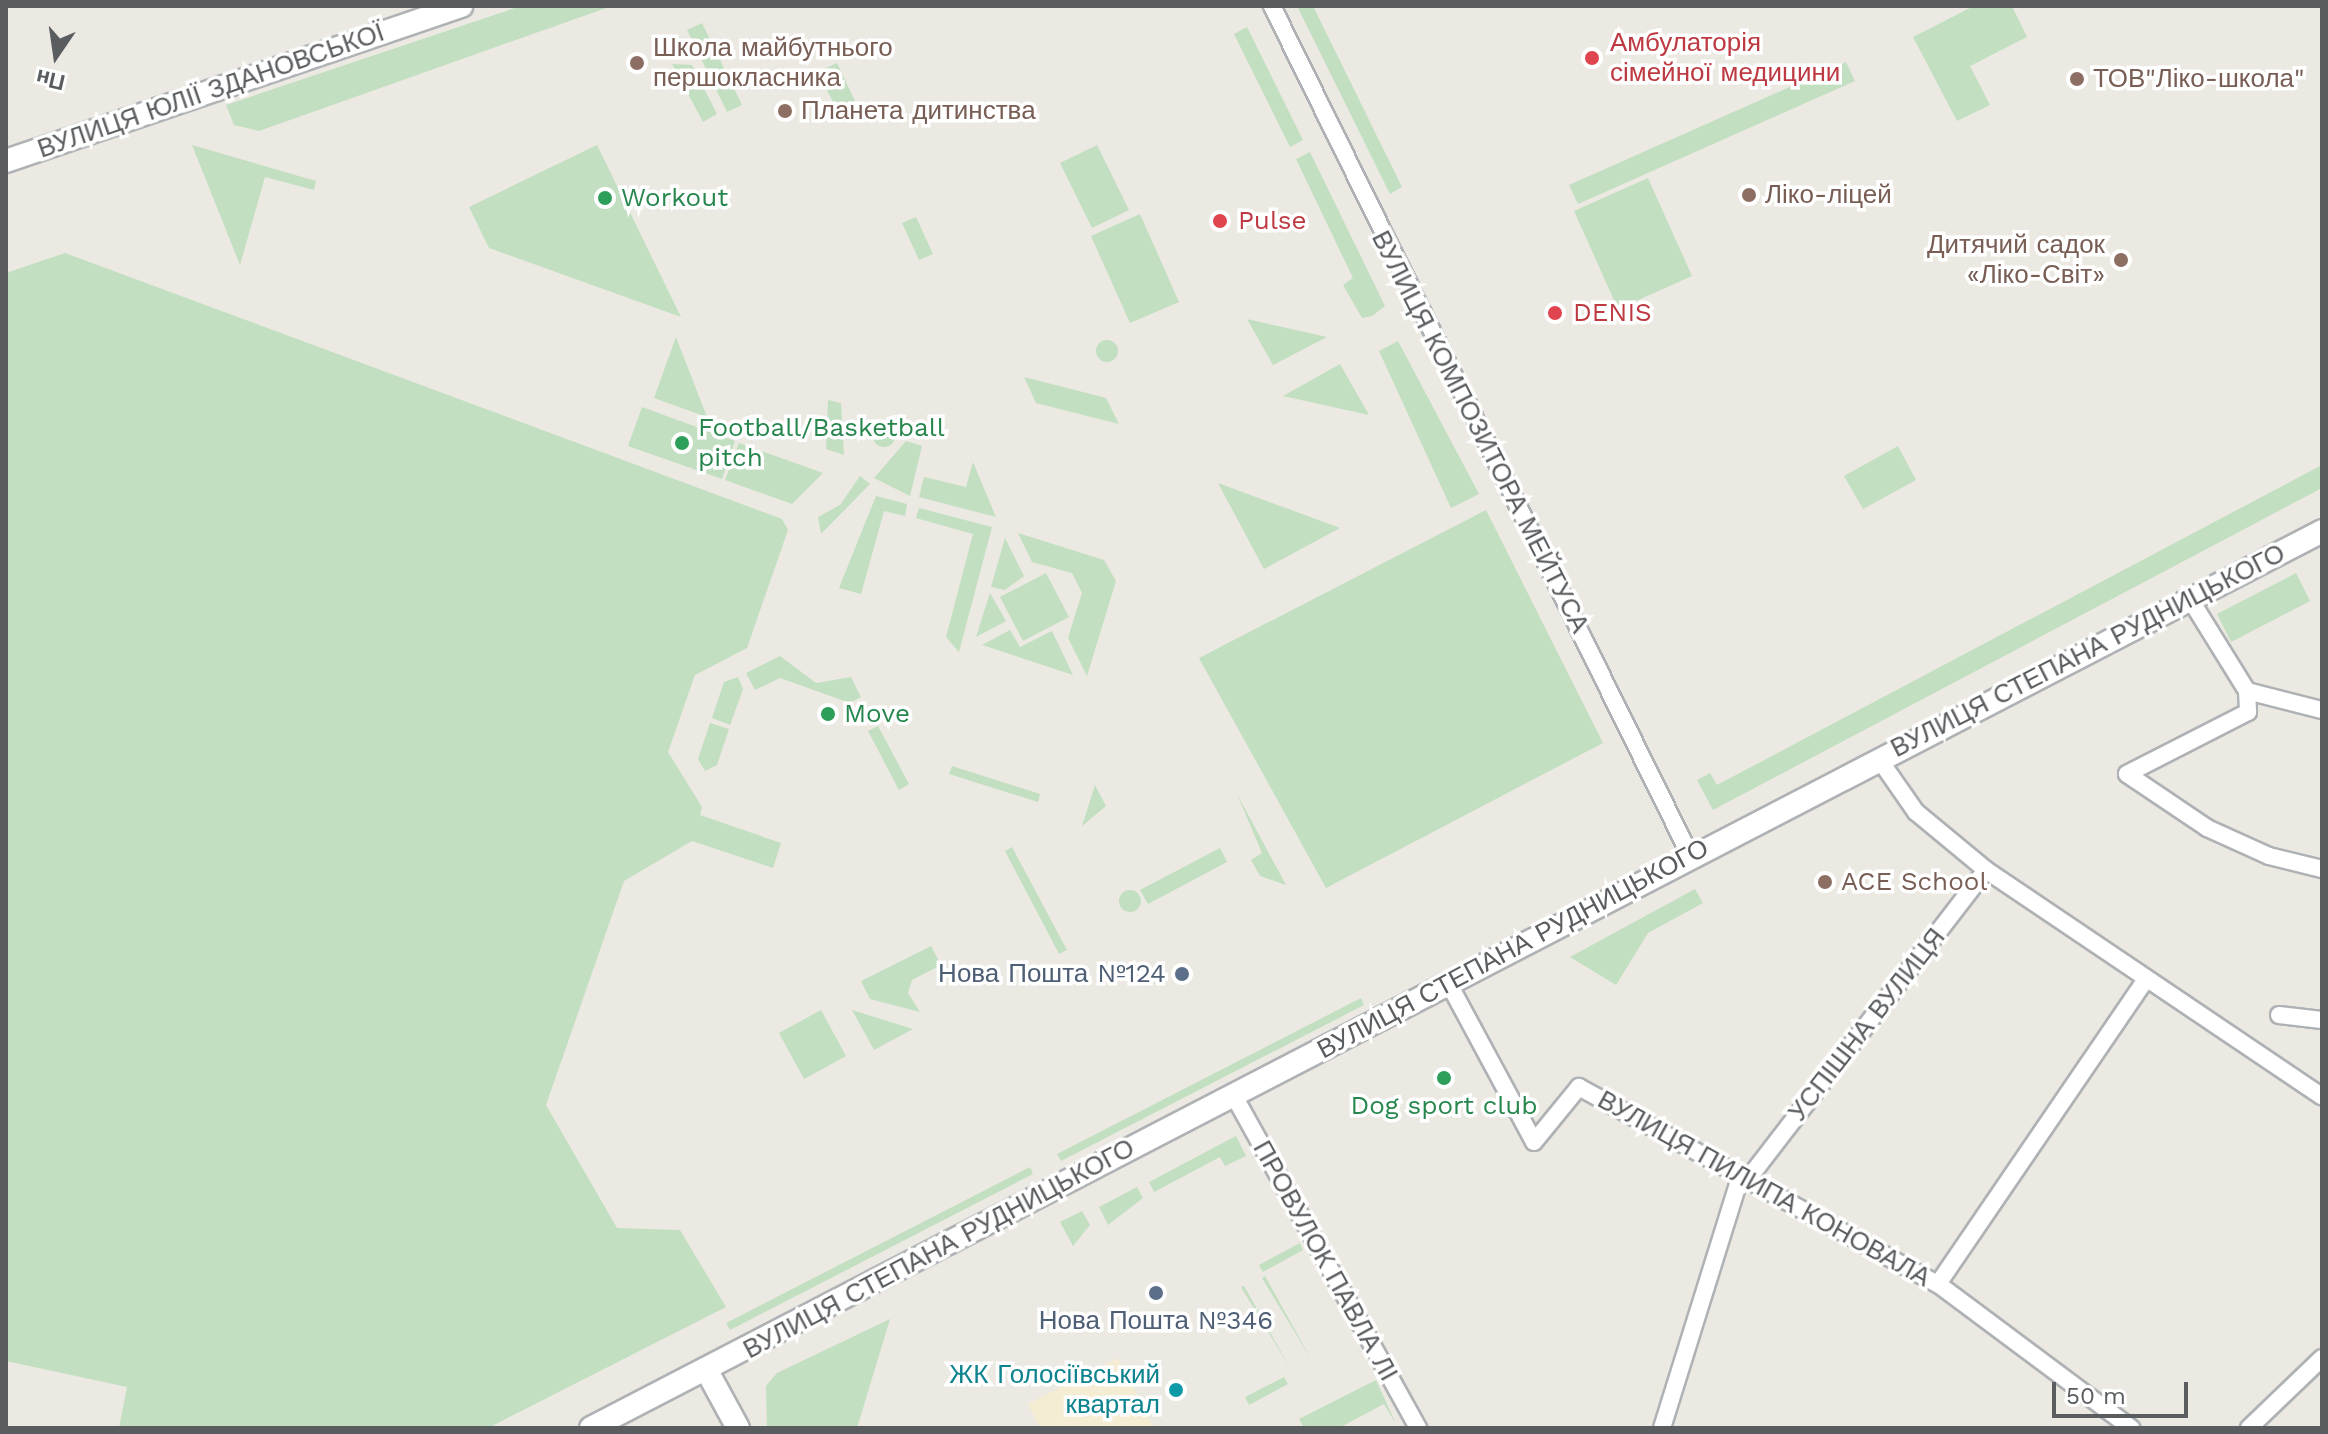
<!DOCTYPE html>
<html>
<head>
<meta charset="utf-8">
<style>
  body { margin:0 }
  #map { position:relative; width:2328px; height:1434px; overflow:hidden; background:#ebe9e2; font-family:"Work Sans",sans-serif }
  div>[style] { position:absolute }
  .green>* { inset:0; background:#c2dfc1 }
  .round { border-radius:50% }
  .sand>* { inset:0; background:#f4ecd3 }
  .roads { filter:drop-shadow(2px 0 #afb2b5) drop-shadow(-2px 0 #afb2b5) drop-shadow(0 2px #afb2b5) drop-shadow(0 -2px #afb2b5) }
  .street>* { height:16px; margin:-8px; padding:0 8px; transform-origin:8px; border-radius:8px; background:#fff }
  .secondary>* { height:22px; margin:-11px; padding:0 11px; transform-origin:11px; border-radius:11px; background:#fff }
  .dots>* { width:22px; height:22px; translate:-50% -50%; box-sizing:border-box; border:4px solid #fff; border-radius:50% }
  span { translate:-50% -50%; white-space:nowrap; text-align:center; line-height:1.15; -webkit-text-stroke:7px #fff; paint-order:stroke }
  .health-label { font-size:26px; color:#be3a42 }
  .left { translate:0 -50%; text-align:left }
  .education-label { font-size:26px; color:#785e54 }
  .right { translate:-100% -50%; text-align:right }
  .street-label { font-size:26px; color:#5a5d60 }
  .leisure-label { font-size:26px; color:#27864d }
  .service-label { font-size:26px; color:#4e5e75 }
  .culture-label { font-size:26px; color:#0d838f }
  .frame { position:absolute; inset:0; border:8px solid #5a5d60; pointer-events:none }
  .north { position:absolute; left:16px; top:16px; width:80px; height:80px; -webkit-text-stroke:6px #fff; paint-order:stroke; rotate:193deg; font-size:22px; font-weight:700; line-height:32px; text-align:center; color:#5a5d60 }
  .north::after { content:''; display:block; margin:auto; width:28px; height:36px; background:#5a5d60; clip-path:polygon(50% 0,100% 100%,50% 72%,0 100%) }
  .scale { position:absolute; left:2052px; top:1382px; width:136px; height:36px; box-sizing:border-box; border:4px solid #5a5d60; border-top:0; padding-left:10px; font-size:24px; line-height:28px; white-space:nowrap; color:#5a5d60; -webkit-text-stroke:6px #fff; paint-order:stroke }
</style>
</head>
<body>
<div id="map">
  <div class="green">
    <div style="clip-path:polygon(521px 6px,612px 6px,259px 131px,234px 125px,226px 105px)"></div>
    <div style="clip-path:polygon(1297px 6px,1313px 6px,1402px 187px,1390px 194px)"></div>
    <div style="clip-path:polygon(1974px 6px,2012px 6px,2027px 37px,1970px 66px,1990px 105px,1957px 121px,1913px 37px)"></div>
    <div style="clip-path:polygon(702px 23px,742px 105px,727px 112px,687px 30px)"></div>
    <div style="clip-path:polygon(1247px 27px,1303px 140px,1290px 147px,1234px 34px)"></div>
    <div style="clip-path:polygon(1846px 62px,1855px 81px,1578px 204px,1569px 185px)"></div>
    <div style="clip-path:polygon(837px 63px,855px 101px,837px 110px,818px 72px)"></div>
    <div style="clip-path:polygon(672px 64px,692px 65px,717px 114px,703px 122px)"></div>
    <div style="clip-path:polygon(192px 145px,316px 181px,314px 190px,265px 177px,240px 265px)"></div>
    <div style="clip-path:polygon(597px 145px,681px 317px,489px 248px,469px 207px)"></div>
    <div style="clip-path:polygon(1097px 145px,1129px 210px,1092px 228px,1060px 163px)"></div>
    <div style="clip-path:polygon(1310px 152px,1385px 306px,1372px 316px,1362px 318px,1343px 285px,1353px 278px,1296px 159px)"></div>
    <div style="clip-path:polygon(1648px 178px,1692px 276px,1618px 309px,1574px 211px)"></div>
    <div style="clip-path:polygon(1140px 214px,1179px 302px,1130px 323px,1091px 236px)"></div>
    <div style="clip-path:polygon(916px 217px,933px 254px,919px 260px,902px 223px)"></div>
    <div style="clip-path:polygon(65px 253px,782px 519px,788px 530px,747px 648px,695px 675px,668px 752px,702px 807px,700px 815px,781px 843px,773px 868px,692px 841px,624px 881px,546px 1105px,617px 1228px,680px 1230px,726px 1307px,488px 1428px,119px 1428px,127px 1387px,6px 1361px,6px 273px)"></div>
    <div style="clip-path:polygon(1247px 319px,1327px 337px,1273px 365px)"></div>
    <div style="clip-path:polygon(676px 337px,707px 417px,654px 398px)"></div>
    <div class="round" style="left:1096px;top:340px;width:22px;height:22px"></div>
    <div style="clip-path:polygon(1398px 341px,1479px 494px,1451px 508px,1379px 351px)"></div>
    <div style="clip-path:polygon(1340px 364px,1369px 415px,1283px 396px)"></div>
    <div style="clip-path:polygon(1024px 377px,1106px 398px,1119px 424px,1036px 403px)"></div>
    <div style="clip-path:polygon(828px 400px,841px 403px,844px 455px,826px 449px)"></div>
    <div style="clip-path:polygon(642px 407px,735px 441px,722px 479px,628px 446px)"></div>
    <div class="round" style="left:873px;top:425px;width:22px;height:22px"></div>
    <div style="clip-path:polygon(906px 441px,922px 446px,910px 496px,874px 478px)"></div>
    <div style="clip-path:polygon(739px 443px,823px 473px,792px 504px,725px 480px)"></div>
    <div style="clip-path:polygon(1898px 446px,1916px 480px,1863px 509px,1844px 476px)"></div>
    <div style="clip-path:polygon(973px 462px,996px 517px,919px 497px,924px 477px,966px 487px)"></div>
    <div style="clip-path:polygon(2322px 465px,2322px 488px,1713px 810px,1697px 780px,1710px 773px,1717px 785px)"></div>
    <div style="clip-path:polygon(860px 476px,870px 484px,821px 534px,818px 517px,840px 505px)"></div>
    <div style="clip-path:polygon(1218px 483px,1340px 528px,1264px 569px)"></div>
    <div style="clip-path:polygon(876px 496px,907px 504px,905px 516px,884px 511px,861px 594px,839px 588px)"></div>
    <div style="clip-path:polygon(919px 508px,992px 527px,959px 652px,946px 637px,973px 534px,916px 518px)"></div>
    <div style="clip-path:polygon(1486px 510px,1603px 743px,1326px 888px,1199px 658px)"></div>
    <div style="clip-path:polygon(1018px 533px,1104px 560px,1116px 581px,1087px 676px,1068px 638px,1082px 593px,1072px 573px,1032px 562px)"></div>
    <div style="clip-path:polygon(1005px 538px,1024px 576px,1005px 590px,991px 587px)"></div>
    <div style="clip-path:polygon(1046px 573px,1069px 617px,1023px 641px,1000px 597px)"></div>
    <div style="clip-path:polygon(2296px 573px,2310px 601px,2231px 642px,2217px 614px)"></div>
    <div style="clip-path:polygon(990px 593px,1006px 621px,976px 637px)"></div>
    <div style="clip-path:polygon(1010px 630px,1020px 647px,1052px 631px,1073px 675px,982px 645px)"></div>
    <div style="clip-path:polygon(780px 656px,816px 683px,851px 677px,861px 697px,850px 703px,780px 678px,755px 690px,746px 673px)"></div>
    <div style="clip-path:polygon(738px 677px,743px 689px,730px 725px,712px 718px,724px 682px)"></div>
    <div style="clip-path:polygon(710px 723px,729px 729px,717px 765px,705px 771px,698px 759px)"></div>
    <div style="clip-path:polygon(878px 726px,909px 784px,899px 790px,868px 731px)"></div>
    <div style="clip-path:polygon(952px 766px,1040px 794px,1038px 802px,949px 774px)"></div>
    <div style="clip-path:polygon(1095px 785px,1106px 806px,1082px 826px)"></div>
    <div style="clip-path:polygon(1237px 794px,1286px 885px,1260px 876px,1251px 860px,1262px 853px)"></div>
    <div style="clip-path:polygon(1012px 847px,1067px 950px,1059px 954px,1005px 851px)"></div>
    <div style="clip-path:polygon(1220px 848px,1227px 862px,1148px 904px,1140px 890px)"></div>
    <div style="clip-path:polygon(1695px 889px,1703px 903px,1648px 933px,1616px 985px,1570px 957px)"></div>
    <div class="round" style="left:1119px;top:890px;width:22px;height:22px"></div>
    <div style="clip-path:polygon(931px 946px,941px 965px,912px 980px,908px 993px,920px 1012px,870px 999px,861px 981px)"></div>
    <div style="clip-path:polygon(1361px 998px,1364px 1005px,1061px 1161px,1057px 1154px)"></div>
    <div style="clip-path:polygon(821px 1010px,846px 1056px,804px 1079px,779px 1033px)"></div>
    <div style="clip-path:polygon(852px 1010px,913px 1029px,874px 1050px)"></div>
    <div style="clip-path:polygon(1236px 1136px,1246px 1156px,1225px 1166px,1220px 1157px,1154px 1192px,1149px 1182px)"></div>
    <div style="clip-path:polygon(1030px 1167px,1033px 1174px,730px 1330px,726px 1323px)"></div>
    <div style="clip-path:polygon(1137px 1187px,1143px 1198px,1108px 1225px,1099px 1207px)"></div>
    <div style="clip-path:polygon(1082px 1211px,1090px 1225px,1073px 1246px,1060px 1222px)"></div>
    <div style="clip-path:polygon(1300px 1243px,1303px 1250px,1263px 1272px,1259px 1265px)"></div>
    <div style="clip-path:polygon(1265px 1276px,1311px 1359px,1262px 1278px)"></div>
    <div style="clip-path:polygon(1244px 1286px,1290px 1368px,1241px 1287px)"></div>
    <div style="clip-path:polygon(890px 1319px,857px 1428px,767px 1428px,766px 1386px,777px 1373px)"></div>
    <div style="clip-path:polygon(1284px 1377px,1288px 1384px,1249px 1405px,1245px 1397px)"></div>
    <div style="clip-path:polygon(1376px 1380px,1396px 1424px,1384px 1404px,1339px 1428px,1304px 1428px,1299px 1419px)"></div>
  </div>
  <div class="sand">
    <div style="clip-path:polygon(1118px 1358px,1154px 1428px,1040px 1428px,1028px 1404px)"></div>
  </div>
  <div class="roads">
    <div class="street">
      <div style="left:1272px;top:6px;width:949px;rotate:63.79deg"></div>
      <div style="left:2190px;top:599px;width:108px;rotate:58.2deg"></div>
      <div style="left:2247px;top:691px;width:77px;rotate:14.2deg"></div>
      <div style="left:2247px;top:691px;width:21px;rotate:87deg"></div>
      <div style="left:2248px;top:712px;width:136px;rotate:152.9deg"></div>
      <div style="left:2127px;top:774px;width:97px;rotate:34deg"></div>
      <div style="left:2207px;top:828px;width:68px;rotate:24.3deg"></div>
      <div style="left:2269px;top:856px;width:55px;rotate:13.8deg"></div>
      <div style="left:1879px;top:759px;width:65px;rotate:55.1deg"></div>
      <div style="left:1916px;top:812px;width:91px;rotate:39.6deg"></div>
      <div style="left:1986px;top:870px;width:405px;rotate:34deg"></div>
      <div style="left:1449px;top:984px;width:179px;rotate:61.7deg"></div>
      <div style="left:1534px;top:1142px;width:71px;rotate:-50.7deg"></div>
      <div style="left:1579px;top:1087px;width:409px;rotate:28.8deg"></div>
      <div style="left:1938px;top:1284px;width:241px;rotate:36.7deg"></div>
      <div style="left:2279px;top:1015px;width:43px;rotate:6.6deg"></div>
      <div style="left:1233px;top:1094px;width:382px;rotate:61deg"></div>
      <div style="left:1748px;top:1179px;width:390px;rotate:-52.4deg"></div>
      <div style="left:1938px;top:1284px;width:368px;rotate:-55.7deg"></div>
      <div style="left:1662px;top:1428px;width:265px;rotate:-72.7deg"></div>
      <div style="left:2249px;top:1428px;width:101px;rotate:-43.8deg"></div>
    </div>
    <div class="secondary">
      <div style="left:6px;top:161px;width:481px;rotate:-18.8deg"></div>
      <div style="left:707px;top:1371px;width:65px;rotate:61.5deg"></div>
      <div style="left:591px;top:1428px;width:1950px;rotate:-27.39deg"></div>
    </div>
  </div>
  <div class="dots">
    <div style="left:1592px;top:58px;background:#e0444e"></div>
    <div style="left:637px;top:63px;background:#8d6e63"></div>
    <div style="left:2077px;top:79px;background:#8d6e63"></div>
    <div style="left:785px;top:111px;background:#8d6e63"></div>
    <div style="left:1749px;top:195px;background:#8d6e63"></div>
    <div style="left:605px;top:198px;background:#2e9e5b"></div>
    <div style="left:1220px;top:221px;background:#e0444e"></div>
    <div style="left:2121px;top:260px;background:#8d6e63"></div>
    <div style="left:1555px;top:313px;background:#e0444e"></div>
    <div style="left:682px;top:443px;background:#2e9e5b"></div>
    <div style="left:828px;top:714px;background:#2e9e5b"></div>
    <div style="left:1825px;top:882px;background:#8d6e63"></div>
    <div style="left:1182px;top:974px;background:#5c6f8a"></div>
    <div style="left:1444px;top:1078px;background:#2e9e5b"></div>
    <div style="left:1156px;top:1293px;background:#5c6f8a"></div>
    <div style="left:1176px;top:1390px;background:#0f9aa8"></div>
  </div>
  <div class="health-label">
    <span class="left" style="left:1610px;top:58px">Амбулаторія<br>сімейної медицини</span>
    <span class="left" style="left:1238px;top:221px">Pulse</span>
    <span class="left" style="left:1573px;top:313px">DENIS</span>
  </div>
  <div class="education-label">
    <span class="left" style="left:653px;top:63px">Школа майбутнього<br>першокласника</span>
    <span class="left" style="left:2093px;top:79px">ТОВ"Ліко-школа"</span>
    <span class="left" style="left:801px;top:111px">Планета дитинства</span>
    <span class="left" style="left:1765px;top:195px">Ліко-ліцей</span>
    <span class="right" style="left:2105px;top:260px">Дитячий садок<br>«Ліко-Світ»</span>
    <span class="left" style="left:1841px;top:882px">ACE School</span>
  </div>
  <div class="street-label">
    <span style="left:211px;top:91px;rotate:-19deg">ВУЛИЦЯ ЮЛІЇ ЗДАНОВСЬКОЇ</span>
    <span style="left:1480px;top:432px;rotate:63deg">ВУЛИЦЯ КОМПОЗИТОРА МЕЙТУСА</span>
    <span style="left:2088px;top:651px;rotate:-27deg">ВУЛИЦЯ СТЕПАНА РУДНИЦЬКОГО</span>
    <span style="left:1513px;top:949px;rotate:-28deg">ВУЛИЦЯ СТЕПАНА РУДНИЦЬКОГО</span>
    <span style="left:1867px;top:1025px;rotate:-52deg">УСПІШНА ВУЛИЦЯ</span>
    <span style="left:1764px;top:1189px;rotate:29deg">ВУЛИЦЯ ПИЛИПА КОНОВАЛА</span>
    <span style="left:939px;top:1249px;rotate:-28deg">ВУЛИЦЯ СТЕПАНА РУДНИЦЬКОГО</span>
    <span style="left:1325px;top:1261px;rotate:61deg">ПРОВУЛОК ПАВЛА ЛІ</span>
  </div>
  <div class="leisure-label">
    <span class="left" style="left:621px;top:198px">Workout</span>
    <span class="left" style="left:698px;top:443px">Football/Basketball<br>pitch</span>
    <span class="left" style="left:844px;top:714px">Move</span>
    <span style="left:1444px;top:1106px">Dog sport club</span>
  </div>
  <div class="service-label">
    <span class="right" style="left:1166px;top:974px">Нова Пошта №124</span>
    <span style="left:1156px;top:1321px">Нова Пошта №346</span>
  </div>
  <div class="culture-label">
    <span class="right" style="left:1160px;top:1390px">ЖК Голосіївський<br>квартал</span>
  </div>
  <div class="frame"></div>
  <div class="north">Пн</div>
  <div class="scale">50 m</div>
</div>
</body>
</html>
